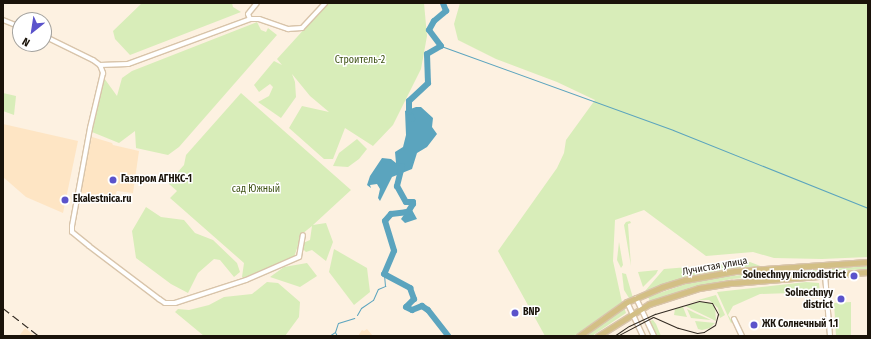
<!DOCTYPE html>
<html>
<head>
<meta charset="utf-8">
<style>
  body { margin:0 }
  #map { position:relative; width:871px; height:339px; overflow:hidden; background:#fdf1e1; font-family:"Fira Sans Condensed",sans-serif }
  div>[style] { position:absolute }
  .built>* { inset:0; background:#fee5c4 }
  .green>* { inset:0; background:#d8edb9 }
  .water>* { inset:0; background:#5ba4be }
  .stream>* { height:1px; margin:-0.5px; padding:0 0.5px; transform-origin:0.5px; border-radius:0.5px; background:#5ba4be }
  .river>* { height:6px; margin:-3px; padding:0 3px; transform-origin:3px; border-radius:3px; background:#5ba4be }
  .roads { filter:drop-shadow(1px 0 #d8c4aa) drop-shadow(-1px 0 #d8c4aa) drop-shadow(0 1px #d8c4aa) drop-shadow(0 -1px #d8c4aa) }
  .minor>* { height:4px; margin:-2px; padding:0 2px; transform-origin:2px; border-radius:2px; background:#fff }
  .major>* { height:5px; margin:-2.5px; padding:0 2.5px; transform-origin:2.5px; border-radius:2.5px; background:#d3bf85 }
  .tram>* { height:1px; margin:-0.5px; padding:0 0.5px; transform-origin:0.5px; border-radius:0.5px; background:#332b22 }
  .rail>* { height:1px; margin-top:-0.5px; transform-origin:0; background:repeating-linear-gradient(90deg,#332b22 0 8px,transparent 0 12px) }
  .dots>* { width:11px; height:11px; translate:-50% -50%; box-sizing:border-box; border:2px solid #fff; border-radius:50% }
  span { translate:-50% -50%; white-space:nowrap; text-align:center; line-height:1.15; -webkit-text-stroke:3px #fff; paint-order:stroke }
  .park-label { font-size:10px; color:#405416 }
  .poi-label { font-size:10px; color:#1a130a; font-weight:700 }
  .left { translate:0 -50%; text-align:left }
  .right { translate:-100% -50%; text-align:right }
  .street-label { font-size:10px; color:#1a130a }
  .frame { position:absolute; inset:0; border:4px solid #1a130a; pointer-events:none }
  .north { position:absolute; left:12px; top:12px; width:40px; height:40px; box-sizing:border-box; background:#fff; border:1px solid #a3a19d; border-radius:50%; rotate:210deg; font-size:11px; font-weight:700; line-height:16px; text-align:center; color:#1a130a }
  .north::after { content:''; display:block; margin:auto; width:14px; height:18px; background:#5b53cb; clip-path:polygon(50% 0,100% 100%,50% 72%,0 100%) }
</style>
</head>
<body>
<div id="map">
  <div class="built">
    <div style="clip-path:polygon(3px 124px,78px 141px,63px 213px,26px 197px,3px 177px)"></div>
    <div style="clip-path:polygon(92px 137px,112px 143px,113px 145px,139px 151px,133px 193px,117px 191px,114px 197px,94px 194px,92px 200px,86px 200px,86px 193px,79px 193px)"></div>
    <div style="clip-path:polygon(25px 328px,35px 336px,19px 336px)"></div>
    <div style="clip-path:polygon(367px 329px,373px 336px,358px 336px,362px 330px,364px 331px)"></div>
  </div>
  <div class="green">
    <div style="clip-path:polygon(142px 3px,232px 3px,233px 7px,241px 12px,130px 55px,115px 39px,113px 31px)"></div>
    <div style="clip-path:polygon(328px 3px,424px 3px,427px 36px,421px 69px,393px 125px,373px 146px,345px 128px,333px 159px,324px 159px,289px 128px,302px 106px,329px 112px,310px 96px,292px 74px,295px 82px,296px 97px,281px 118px,258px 102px,269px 96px,273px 87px,270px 84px,259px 92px,254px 85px,274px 61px,282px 65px,277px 59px)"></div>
    <div style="clip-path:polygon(460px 3px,868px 3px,868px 257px,822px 259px,774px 258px,753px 252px,706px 256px,644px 210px,615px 220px,613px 261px,622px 302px,574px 336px,545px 336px,498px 251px,557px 168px,564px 153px,566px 140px,595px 100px,557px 82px,496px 59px,458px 40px,454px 24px)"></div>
    <div style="clip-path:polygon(257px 22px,261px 30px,266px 32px,268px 28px,277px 35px,179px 147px,168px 155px,136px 148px,135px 131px,119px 143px,92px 132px,104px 78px,117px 96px,122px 78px,132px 71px)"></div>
    <div style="clip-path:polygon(3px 93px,16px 96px,14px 115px,3px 111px)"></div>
    <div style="clip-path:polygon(241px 93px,351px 190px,313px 225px,326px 223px,333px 242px,326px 261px,312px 250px,306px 252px,301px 247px,303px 243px,310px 240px,312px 226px,302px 234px,294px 257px,244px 279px,242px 277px,244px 263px,170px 198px,177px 191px,168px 183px,184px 165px,186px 155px)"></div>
    <div style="clip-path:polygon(357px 139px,367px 149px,359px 159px,348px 167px,333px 166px,339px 153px)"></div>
    <div style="clip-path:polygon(146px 207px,161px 217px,184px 220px,195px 233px,213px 240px,237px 263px,240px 272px,234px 277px,220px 260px,214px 259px,198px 273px,188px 293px,171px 284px,136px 258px,132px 231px)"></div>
    <div style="clip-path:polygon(630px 221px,631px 223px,628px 224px,631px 266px,624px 225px,626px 222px)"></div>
    <div style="clip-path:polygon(619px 242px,623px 265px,621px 268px,617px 260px)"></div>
    <div style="clip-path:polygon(334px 249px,367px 268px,370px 292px,354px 305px,329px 272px)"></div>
    <div style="clip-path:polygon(750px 262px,763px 267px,703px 273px,645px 291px,664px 269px)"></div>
    <div style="clip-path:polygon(307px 263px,317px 276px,300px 287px,270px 277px,284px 267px)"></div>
    <div style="clip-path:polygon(868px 266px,868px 269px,830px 271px,831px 269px)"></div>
    <div style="clip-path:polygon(816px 267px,817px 272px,732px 279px,692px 287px,650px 301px,648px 297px,686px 284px,714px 278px)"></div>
    <div style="clip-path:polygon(658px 270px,656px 274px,643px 287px,638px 272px)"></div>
    <div style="clip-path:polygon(622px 273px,626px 274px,633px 298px,629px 298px,624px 290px)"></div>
    <div style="clip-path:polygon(267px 282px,278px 283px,300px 302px,299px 317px,285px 336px,204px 336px,175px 312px,178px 309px,189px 310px,209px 305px,224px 297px,252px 294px)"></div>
    <div style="clip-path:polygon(806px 282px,819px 283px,820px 292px,760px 294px,733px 306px,728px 315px,733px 322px,731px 323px,717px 292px)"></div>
    <div style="clip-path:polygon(716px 295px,725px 315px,720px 318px,718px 308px,709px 300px,701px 300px,684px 304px)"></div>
    <div style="clip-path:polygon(700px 302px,710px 303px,715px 307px,716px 321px,685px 306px)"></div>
    <div style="clip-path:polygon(851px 302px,851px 336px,836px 336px,834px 303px)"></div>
    <div style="clip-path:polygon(624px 307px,626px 313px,592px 336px,583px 336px)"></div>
    <div style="clip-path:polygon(683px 307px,687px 317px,674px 315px,675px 309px)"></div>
    <div style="clip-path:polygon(687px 309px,695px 313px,711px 320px,691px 318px)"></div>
    <div style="clip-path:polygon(653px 320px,656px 324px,661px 336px,657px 336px,650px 321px)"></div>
    <div style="clip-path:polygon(695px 321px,715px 323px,710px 328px,702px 330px,698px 329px)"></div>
  </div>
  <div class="water">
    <div style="clip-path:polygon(416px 107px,421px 107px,433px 118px,432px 127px,437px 134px,427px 147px,417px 153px,412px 169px,392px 177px,380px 201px,378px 198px,380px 189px,377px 184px,370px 185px,371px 188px,367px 185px,370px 176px,382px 158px,391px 159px,396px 163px,395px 152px,403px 147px,406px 135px,405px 111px)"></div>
    <div style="clip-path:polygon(411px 208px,417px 219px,405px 223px,401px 219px,406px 212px,403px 210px)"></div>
  </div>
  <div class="stream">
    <div style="left:441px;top:46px;width:247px;rotate:19.9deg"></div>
    <div style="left:673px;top:130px;width:210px;rotate:21.8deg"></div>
    <div style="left:357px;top:315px;width:8px;rotate:-60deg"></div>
    <div style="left:361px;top:308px;width:14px;rotate:-34deg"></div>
    <div style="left:373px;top:300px;width:12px;rotate:-66deg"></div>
    <div style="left:378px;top:289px;width:8px;rotate:-23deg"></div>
    <div style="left:385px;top:286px;width:12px;rotate:-95deg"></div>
    <div style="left:329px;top:336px;width:7px;rotate:-34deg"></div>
    <div style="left:337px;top:336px;width:4px;rotate:-117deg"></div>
    <div style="left:335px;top:332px;width:9px;rotate:-72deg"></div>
    <div style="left:338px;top:323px;width:17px;rotate:-17deg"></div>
  </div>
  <div class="river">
    <div style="left:412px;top:119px;width:8px;rotate:-113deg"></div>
    <div style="left:409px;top:112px;width:11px;rotate:-90deg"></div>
    <div style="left:409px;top:101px;width:26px;rotate:-43deg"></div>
    <div style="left:428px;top:83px;width:29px;rotate:-92deg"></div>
    <div style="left:427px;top:54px;width:16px;rotate:-30deg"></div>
    <div style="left:441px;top:46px;width:20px;rotate:-127deg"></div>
    <div style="left:429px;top:30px;width:10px;rotate:-61deg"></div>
    <div style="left:434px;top:21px;width:16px;rotate:-40deg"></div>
    <div style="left:446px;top:11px;width:9px;rotate:-111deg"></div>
    <div style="left:402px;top:166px;width:21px;rotate:104deg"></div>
    <div style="left:397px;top:186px;width:18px;rotate:61deg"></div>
    <div style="left:406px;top:202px;width:7px"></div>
    <div style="left:413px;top:202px;width:2px;rotate:90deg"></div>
    <div style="left:413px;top:204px;width:9px;rotate:122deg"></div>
    <div style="left:408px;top:212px;width:17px;rotate:173deg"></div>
    <div style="left:391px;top:214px;width:9px;rotate:131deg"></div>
    <div style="left:385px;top:221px;width:31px;rotate:73deg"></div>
    <div style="left:394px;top:251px;width:25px;rotate:113deg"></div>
    <div style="left:384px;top:274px;width:30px;rotate:28deg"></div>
    <div style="left:410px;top:288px;width:12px;rotate:70deg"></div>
    <div style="left:414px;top:299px;width:11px;rotate:135deg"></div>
    <div style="left:406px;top:307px;width:7px;rotate:27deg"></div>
    <div style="left:412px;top:310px;width:11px;rotate:-22deg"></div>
    <div style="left:422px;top:306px;width:7px;rotate:34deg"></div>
    <div style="left:428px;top:310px;width:33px;rotate:52deg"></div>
  </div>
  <div class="roads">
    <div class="minor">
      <div style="left:250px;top:19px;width:5px;rotate:-112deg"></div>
      <div style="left:248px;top:14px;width:14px;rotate:-51deg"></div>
      <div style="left:3px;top:20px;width:18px;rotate:22deg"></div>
      <div style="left:44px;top:36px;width:55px;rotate:26.1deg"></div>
      <div style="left:93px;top:60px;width:9px;rotate:36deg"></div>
      <div style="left:100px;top:65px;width:9px;rotate:69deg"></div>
      <div style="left:103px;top:73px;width:57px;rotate:103.3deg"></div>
      <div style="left:90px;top:128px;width:100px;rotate:100.4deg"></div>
      <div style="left:72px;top:226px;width:6px;rotate:90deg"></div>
      <div style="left:72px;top:232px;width:22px;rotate:39deg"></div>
      <div style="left:89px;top:246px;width:88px;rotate:37.1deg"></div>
      <div style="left:159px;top:299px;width:7px;rotate:34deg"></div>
      <div style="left:165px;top:303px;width:10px"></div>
      <div style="left:175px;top:303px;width:75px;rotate:-17.9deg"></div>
      <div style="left:246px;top:280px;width:58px;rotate:-23.5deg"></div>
      <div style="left:299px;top:257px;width:22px;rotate:-80deg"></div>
      <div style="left:100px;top:65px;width:28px;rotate:-2deg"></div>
      <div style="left:128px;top:64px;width:130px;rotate:-20.2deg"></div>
      <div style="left:250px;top:19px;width:9px"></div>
      <div style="left:259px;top:19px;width:31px;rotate:19deg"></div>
      <div style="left:288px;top:29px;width:14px;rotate:-4deg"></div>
      <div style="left:302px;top:28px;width:34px;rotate:-47deg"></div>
      <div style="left:825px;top:275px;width:61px;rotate:85.3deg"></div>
      <div style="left:636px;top:298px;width:42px;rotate:64.7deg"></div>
      <div style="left:627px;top:302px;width:38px;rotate:65deg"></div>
      <div style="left:734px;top:319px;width:19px;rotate:65deg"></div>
    </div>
    <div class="major">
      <div style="left:579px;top:336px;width:59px;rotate:-35.3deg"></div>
      <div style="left:627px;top:302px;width:38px;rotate:-23deg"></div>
      <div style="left:662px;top:287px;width:24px;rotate:-17deg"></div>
      <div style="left:685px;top:280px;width:51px;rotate:-10.2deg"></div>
      <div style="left:735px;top:271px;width:133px;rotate:-3.9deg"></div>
      <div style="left:598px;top:336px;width:60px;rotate:-32.1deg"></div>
      <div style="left:649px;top:304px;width:52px;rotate:-17.7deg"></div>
      <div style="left:699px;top:288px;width:33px;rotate:-9deg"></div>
      <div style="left:732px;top:283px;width:136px;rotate:-4.6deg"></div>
    </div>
  </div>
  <div class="tram">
    <div style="left:614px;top:336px;width:18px;rotate:-34deg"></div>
    <div style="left:629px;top:326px;width:29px;rotate:-25deg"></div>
    <div style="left:655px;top:314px;width:46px;rotate:-16.5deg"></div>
    <div style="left:699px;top:301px;width:13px;rotate:9deg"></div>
    <div style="left:712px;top:303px;width:13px;rotate:61deg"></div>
    <div style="left:718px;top:314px;width:11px;rotate:105deg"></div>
    <div style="left:715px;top:325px;width:13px;rotate:148deg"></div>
    <div style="left:704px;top:332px;width:7px;rotate:172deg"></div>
    <div style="left:697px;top:333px;width:20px;rotate:-165deg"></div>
    <div style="left:678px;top:328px;width:27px;rotate:-156deg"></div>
    <div style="left:653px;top:317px;width:41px;rotate:152.2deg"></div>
  </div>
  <div class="rail">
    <div style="left:3px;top:308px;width:46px;rotate:37.9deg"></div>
  </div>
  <div class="dots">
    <div style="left:113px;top:180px;background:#5b53cb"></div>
    <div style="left:65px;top:200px;background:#5b53cb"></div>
    <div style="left:854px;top:276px;background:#5b53cb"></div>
    <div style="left:841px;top:299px;background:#5b53cb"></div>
    <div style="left:515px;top:313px;background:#5b53cb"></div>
    <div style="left:754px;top:325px;background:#5b53cb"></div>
  </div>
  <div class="park-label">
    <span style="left:360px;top:61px">Строитель-2</span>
    <span style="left:256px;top:190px">сад Южный</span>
  </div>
  <div class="poi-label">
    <span class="left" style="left:121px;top:180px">Газпром АГНКС-1</span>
    <span class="left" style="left:73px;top:200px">Ekalestnica.ru</span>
    <span class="right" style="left:846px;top:276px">Solnechnyy microdistrict</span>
    <span class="right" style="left:833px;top:299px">Solnechnyy<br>district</span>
    <span class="left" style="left:523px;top:313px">BNP</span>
    <span class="left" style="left:762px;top:325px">ЖК Солнечный 1.1</span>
  </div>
  <div class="street-label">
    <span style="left:715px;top:267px;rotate:-10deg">Лучистая улица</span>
  </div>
  <div class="frame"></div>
  <div class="north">N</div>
</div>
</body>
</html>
